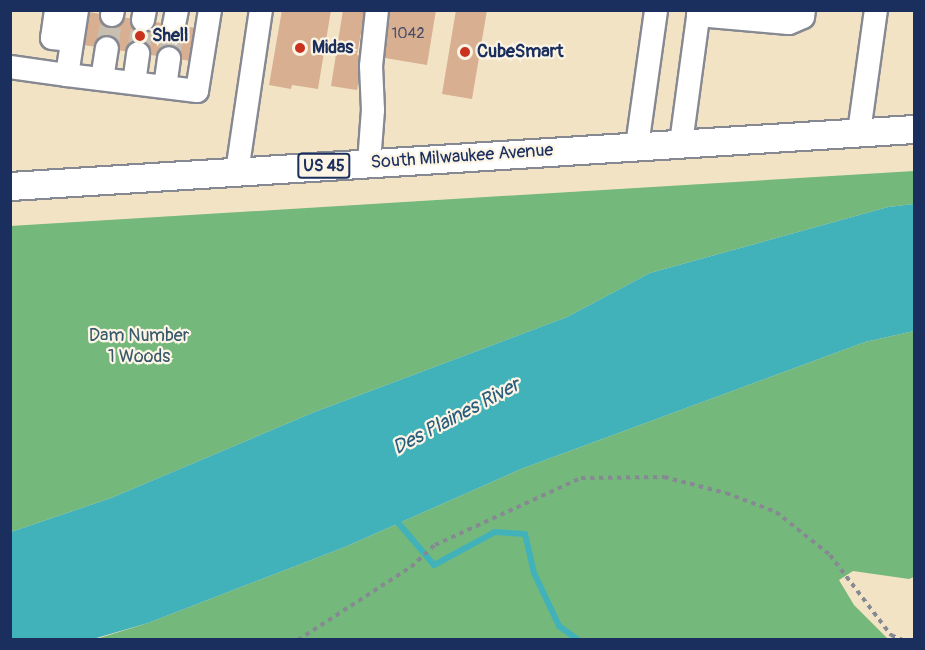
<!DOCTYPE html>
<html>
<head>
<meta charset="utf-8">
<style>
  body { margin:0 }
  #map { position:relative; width:925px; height:650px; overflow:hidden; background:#f3e3c5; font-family:Pangolin,sans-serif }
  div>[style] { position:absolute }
  .forest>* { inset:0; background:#74b87b }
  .water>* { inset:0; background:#42b2ba }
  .stream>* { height:6px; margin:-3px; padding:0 3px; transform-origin:3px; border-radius:3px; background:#42b2ba }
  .building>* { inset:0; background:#d8af90 }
  .minor-tunnel>* { height:22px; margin-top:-11px; transform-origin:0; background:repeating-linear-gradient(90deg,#c8bfb0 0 22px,transparent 0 33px) }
  .path>* { height:4px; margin-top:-2px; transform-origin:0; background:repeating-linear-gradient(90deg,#878992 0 4.5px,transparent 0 9px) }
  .roads { filter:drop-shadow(2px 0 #878992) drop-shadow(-2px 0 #878992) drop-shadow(0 2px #878992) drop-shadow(0 -2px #878992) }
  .minor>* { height:22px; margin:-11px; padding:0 11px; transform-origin:11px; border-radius:11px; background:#fff }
  .major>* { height:27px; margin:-13.5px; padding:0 13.5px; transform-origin:13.5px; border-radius:13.5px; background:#fff }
  .dots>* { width:16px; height:16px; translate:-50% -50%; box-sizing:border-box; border:3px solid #fcf5e5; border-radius:50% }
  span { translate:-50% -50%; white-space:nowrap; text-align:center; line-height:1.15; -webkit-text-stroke:4.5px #fcf5e5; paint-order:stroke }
  .number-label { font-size:15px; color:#4a4f6a }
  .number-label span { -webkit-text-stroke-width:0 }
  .shield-label span { padding:2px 4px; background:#fcf5e5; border:2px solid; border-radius:4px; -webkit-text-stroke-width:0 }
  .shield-label { font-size:16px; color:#1b2f5e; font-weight:700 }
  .poi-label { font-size:18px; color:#1b2f5e; font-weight:700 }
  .left { translate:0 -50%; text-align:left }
  .street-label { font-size:18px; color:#1b2f5e }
  .park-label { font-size:18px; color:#38596b }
  .water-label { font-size:20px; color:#295d7e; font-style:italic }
  .frame { position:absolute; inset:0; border:12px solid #1b2f5e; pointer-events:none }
</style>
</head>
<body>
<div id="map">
  <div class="forest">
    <div style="clip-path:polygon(914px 171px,914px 204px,888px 207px,650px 273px,567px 317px,312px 413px,111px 498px,11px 532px,10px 226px)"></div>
    <div style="clip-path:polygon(914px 331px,914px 577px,909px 579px,853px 571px,839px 580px,854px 605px,888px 639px,93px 640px,148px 623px,345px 547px,521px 469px,865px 342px)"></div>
  </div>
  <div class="water">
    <div style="clip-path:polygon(914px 204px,914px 331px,865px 342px,521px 469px,345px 547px,148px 623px,93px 639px,11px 639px,11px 532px,111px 498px,312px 413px,567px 317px,650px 273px,888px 207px)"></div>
  </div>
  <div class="stream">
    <div style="left:395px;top:519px;width:60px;rotate:49.7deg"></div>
    <div style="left:434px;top:565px;width:69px;rotate:-28.4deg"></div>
    <div style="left:495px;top:532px;width:30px;rotate:4deg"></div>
    <div style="left:525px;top:534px;width:40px;rotate:77deg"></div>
    <div style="left:534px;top:573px;width:59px;rotate:64.7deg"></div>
    <div style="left:559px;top:626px;width:24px;rotate:36deg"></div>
  </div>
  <div class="building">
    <div style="clip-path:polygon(282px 10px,331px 10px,318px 89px,292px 85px,291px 89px,269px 85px)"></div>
    <div style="clip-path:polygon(343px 10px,365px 10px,357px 55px,363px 56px,357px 90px,331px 86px)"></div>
    <div style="clip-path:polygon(387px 10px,436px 10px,427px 65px,379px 57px)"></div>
    <div style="clip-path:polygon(456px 10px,487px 10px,472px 99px,442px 94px)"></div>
    <div style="clip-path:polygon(88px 12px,196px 28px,191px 61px,83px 45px)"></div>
  </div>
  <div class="minor-tunnel">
    <div style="left:107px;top:48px;width:33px;rotate:-81deg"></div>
    <div style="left:138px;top:53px;width:33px;rotate:-81deg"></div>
    <div style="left:169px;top:58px;width:33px;rotate:-81deg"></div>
  </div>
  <div class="path">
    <div style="left:298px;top:640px;width:135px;rotate:-32.9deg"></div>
    <div style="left:411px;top:567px;width:33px;rotate:-43deg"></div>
    <div style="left:435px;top:545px;width:161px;rotate:-24.7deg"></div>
    <div style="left:581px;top:478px;width:83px;rotate:-0.7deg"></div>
    <div style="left:664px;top:477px;width:64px;rotate:14.5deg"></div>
    <div style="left:726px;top:493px;width:53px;rotate:20.8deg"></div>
    <div style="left:776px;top:512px;width:69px;rotate:38.5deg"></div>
    <div style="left:830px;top:555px;width:101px;rotate:52.7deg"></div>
    <div style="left:891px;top:635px;width:13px;rotate:23deg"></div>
  </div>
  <div class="roads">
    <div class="minor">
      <div style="left:56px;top:10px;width:28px;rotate:98deg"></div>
      <div style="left:52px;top:38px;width:20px;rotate:6deg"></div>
      <div style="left:77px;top:10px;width:66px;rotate:98.7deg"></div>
      <div style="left:67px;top:75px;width:131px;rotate:7deg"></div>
      <div style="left:197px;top:91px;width:82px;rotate:-80.9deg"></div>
      <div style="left:112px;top:15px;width:5px;rotate:-79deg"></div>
      <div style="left:698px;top:15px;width:91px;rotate:5deg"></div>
      <div style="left:789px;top:23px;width:15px;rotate:-23deg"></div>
      <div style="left:803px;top:17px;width:7px;rotate:-82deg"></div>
      <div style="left:143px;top:20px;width:10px;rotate:-79deg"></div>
      <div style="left:174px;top:25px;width:15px;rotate:-79deg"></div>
      <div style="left:10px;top:67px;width:58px;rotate:8deg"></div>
      <div style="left:102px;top:79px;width:31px;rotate:-81deg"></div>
      <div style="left:134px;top:83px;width:30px;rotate:-82deg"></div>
      <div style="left:165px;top:87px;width:29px;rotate:-82deg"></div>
      <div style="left:859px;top:132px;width:123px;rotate:-82.1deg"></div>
      <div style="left:681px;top:143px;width:134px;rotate:-82.3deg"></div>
      <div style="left:637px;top:146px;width:137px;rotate:-82deg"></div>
      <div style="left:369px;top:163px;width:53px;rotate:-85.7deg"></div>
      <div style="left:373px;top:110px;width:44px;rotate:-92.6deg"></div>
      <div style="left:371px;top:66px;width:56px;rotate:-83.9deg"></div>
      <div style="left:237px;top:172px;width:164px;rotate:-81.6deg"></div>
    </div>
    <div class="major">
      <div style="left:10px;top:186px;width:906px;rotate:-3.61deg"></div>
    </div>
  </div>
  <div class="dots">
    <div style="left:140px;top:36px;background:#c8321e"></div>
    <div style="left:300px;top:48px;background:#c8321e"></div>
    <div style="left:465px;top:52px;background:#c8321e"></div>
  </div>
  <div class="number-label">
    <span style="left:408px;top:34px">1042</span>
  </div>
  <div class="shield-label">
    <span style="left:324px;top:166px">US 45</span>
  </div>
  <div class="poi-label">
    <span class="left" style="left:152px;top:36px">Shell</span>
    <span class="left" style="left:312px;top:48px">Midas</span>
    <span class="left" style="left:477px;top:52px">CubeSmart</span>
  </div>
  <div class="street-label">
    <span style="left:462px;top:157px;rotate:-4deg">South Milwaukee Avenue</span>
  </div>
  <div class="park-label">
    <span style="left:139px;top:347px">Dam Number<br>1 Woods</span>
  </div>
  <div class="water-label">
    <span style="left:456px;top:416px;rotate:-28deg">Des Plaines River</span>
  </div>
  <div class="frame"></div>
</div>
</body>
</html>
